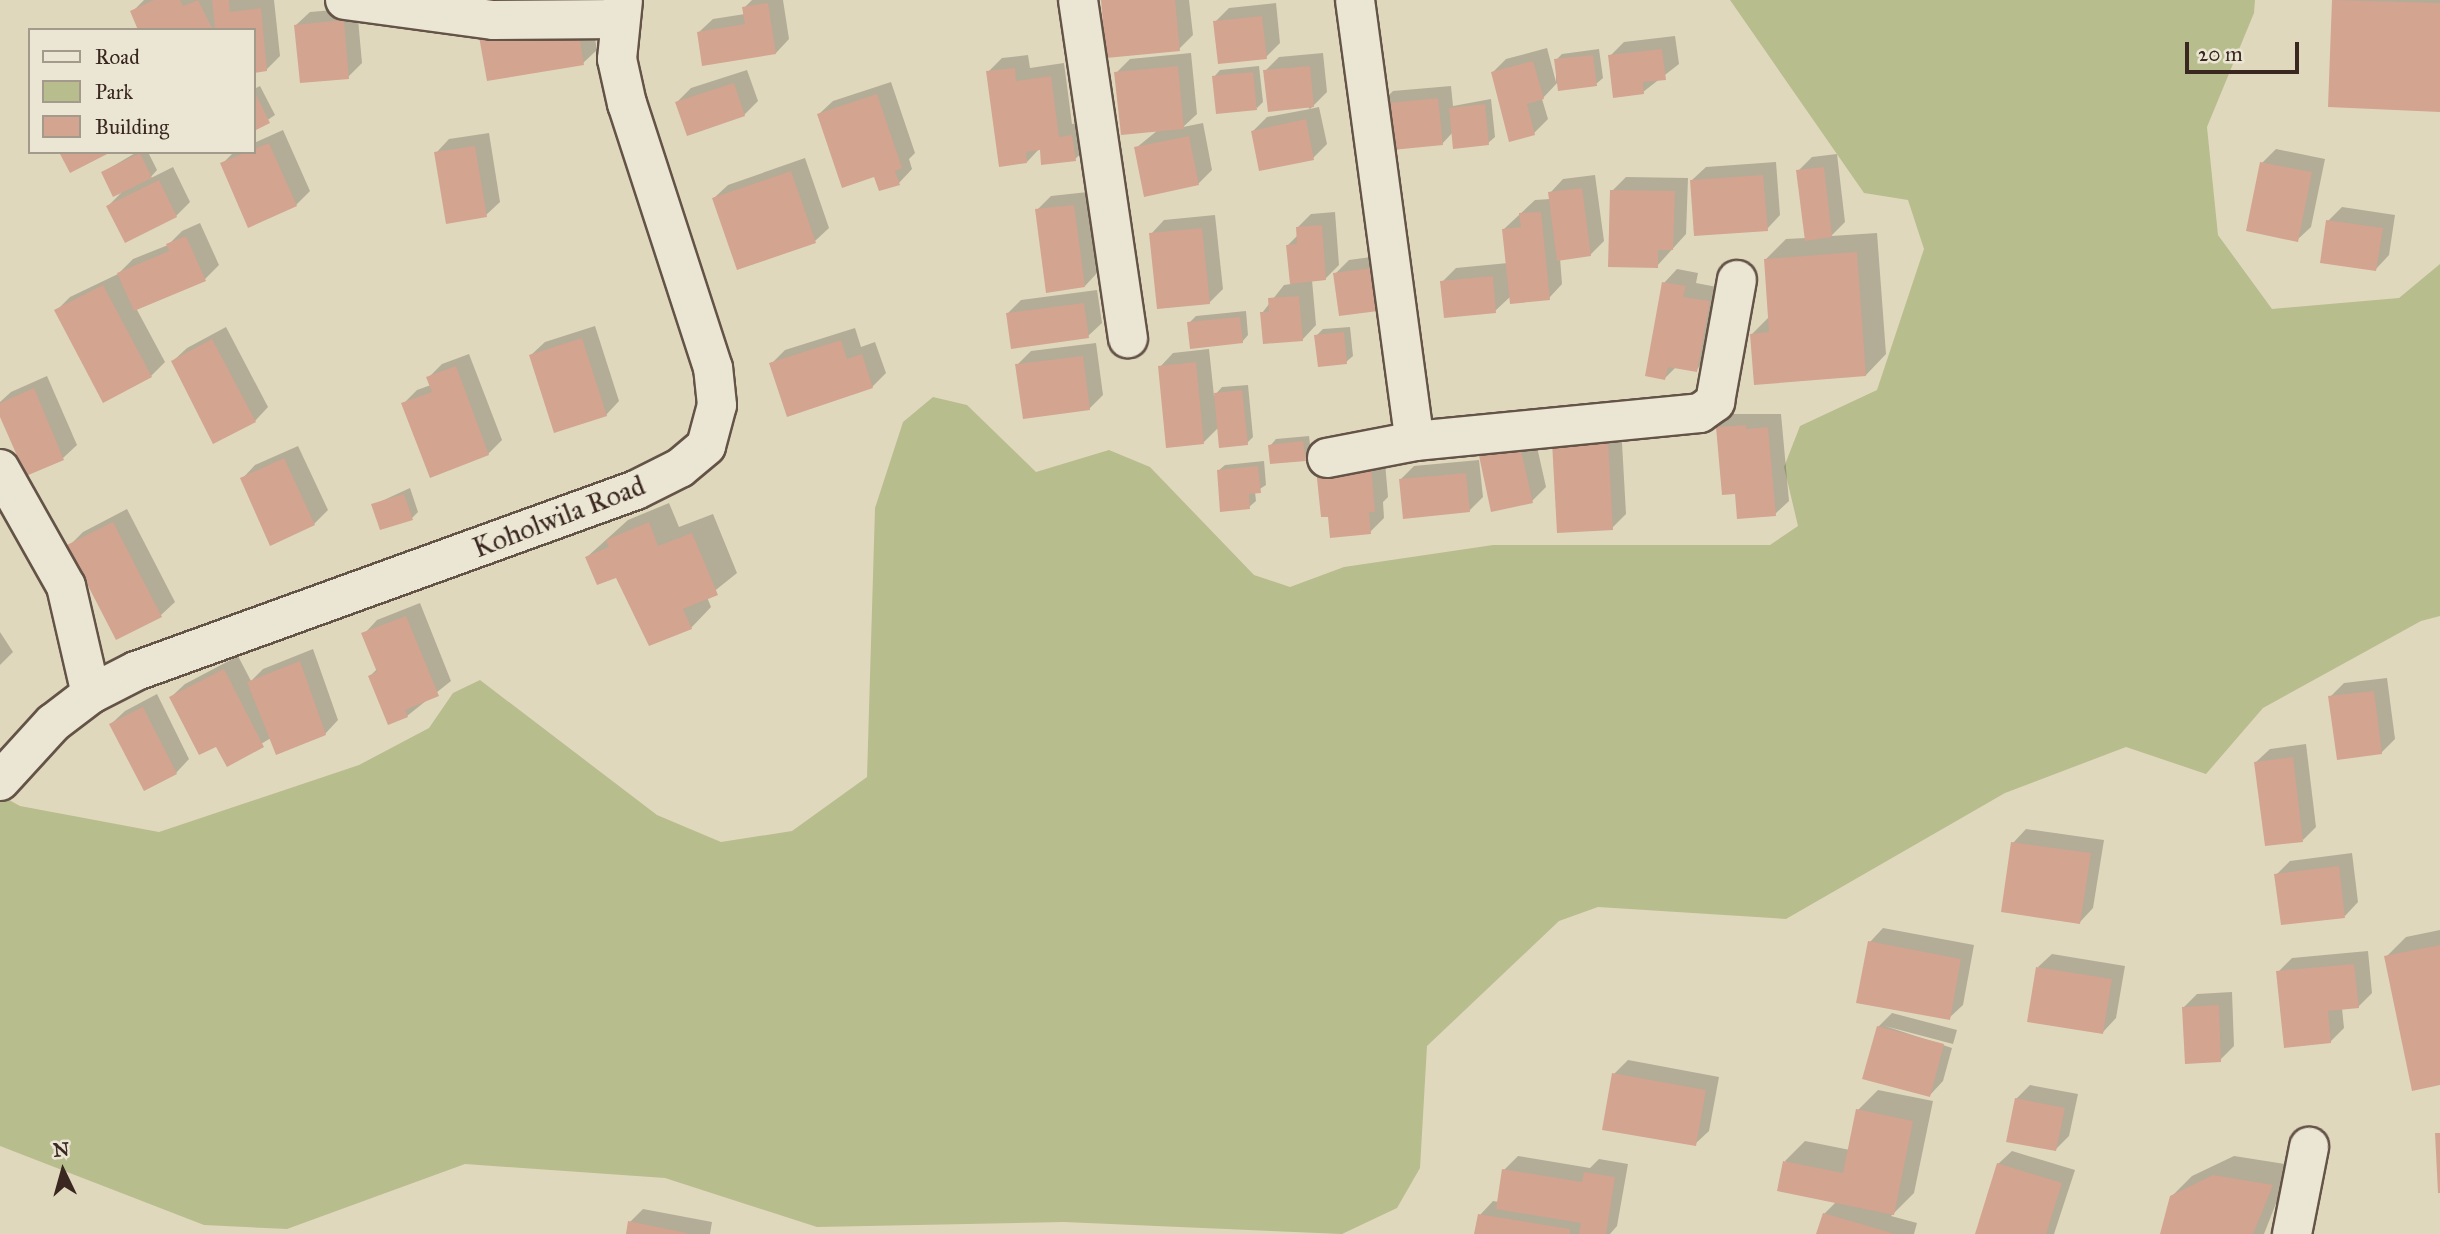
<!DOCTYPE html>
<html>
<head>
<meta charset="utf-8">
<style>
  body { margin:0 }
  #map { position:relative; width:2440px; height:1234px; overflow:hidden; background:#e0d8bd; font-family:"IM FELL Great Primer",serif }
  div>[style] { position:absolute }
  .green>* { inset:0; background:#b8bd8d }
  .shadow>* { inset:0; background:#0003 }
  .building>* { inset:0; background:#d3a490 }
  .roads { filter:drop-shadow(2px 0 #645347) drop-shadow(-2px 0 #645347) drop-shadow(0 2px #645347) drop-shadow(0 -2px #645347) }
  .minor>* { height:38px; margin:-19px; padding:0 19px; transform-origin:19px; border-radius:19px; background:#ebe6d4 }
  .tertiary>* { height:38px; margin:-19px; padding:0 19px; transform-origin:19px; border-radius:19px; background:#ebe6d4 }
  span { translate:-50% -50%; white-space:nowrap; text-align:center; line-height:1.15; -webkit-text-stroke:7px #ebe6d4; paint-order:stroke }
  .street-label { font-size:28px; color:#3a2720 }
  .legend { position:absolute; left:28px; top:28px; width:228px; height:126px; box-sizing:border-box; background:#ebe6d4; border:2px solid #a49a8c; margin:0; padding:9px 12px; list-style:none; font-size:21px; color:#3a2720 }
  .legend li { display:flex; align-items:center; gap:14px; height:35px }
  .legend b { width:35px; border:2px solid #a49a8c }
  .north { position:absolute; left:28px; top:1136px; width:70px; height:70px; -webkit-text-stroke:5px #ebe6d4; paint-order:stroke; rotate:355deg; font-size:19px; font-weight:700; line-height:28px; text-align:center; color:#3a2720 }
  .north::after { content:''; display:block; margin:auto; width:24px; height:32px; background:#3a2720; clip-path:polygon(50% 0,100% 100%,50% 72%,0 100%) }
  .scale { position:absolute; left:2185px; top:42px; width:114px; height:32px; box-sizing:border-box; border:4px solid #3a2720; border-top:0; padding-left:9px; font-size:21px; line-height:24px; white-space:nowrap; color:#3a2720; -webkit-text-stroke:5px #ebe6d4; paint-order:stroke }
</style>
</head>
<body>
<div id="map">
  <div class="green">
    <div style="clip-path:polygon(1730px 0,2255px 0,2254px 13px,2207px 127px,2218px 235px,2272px 309px,2399px 298px,2440px 264px,2440px 616px,2421px 621px,2263px 708px,2206px 774px,2126px 747px,2005px 793px,1786px 919px,1598px 907px,1559px 921px,1427px 1046px,1420px 1168px,1397px 1208px,1342px 1234px,1064px 1222px,817px 1227px,665px 1178px,465px 1164px,287px 1229px,204px 1225px,0 1146px,0 795px,20px 806px,159px 832px,359px 765px,429px 728px,453px 693px,480px 680px,657px 815px,721px 842px,792px 831px,867px 777px,875px 508px,903px 422px,933px 397px,967px 405px,1036px 472px,1109px 450px,1150px 467px,1254px 575px,1290px 587px,1344px 567px,1493px 545px,1770px 545px,1798px 526px,1784px 467px,1800px 426px,1877px 390px,1924px 249px,1908px 200px,1864px 193px)"></div>
  </div>
  <div class="shadow">
    <div style="clip-path:polygon(144px 0,274px 0,280px 56px,266px 70px,254px 71px,254px 30px,140px 30px,132px 12px)"></div>
    <div style="clip-path:polygon(752px 0,783px 0,789px 39px,776px 53px,699px 32px,713px 19px,745px 14px,744px 8px)"></div>
    <div style="clip-path:polygon(1103px 0,1189px 0,1193px 35px,1179px 49px)"></div>
    <div style="clip-path:polygon(2334px 0,2440px 0,2440px 110px,2330px 106px)"></div>
    <div style="clip-path:polygon(1276px 3px,1280px 43px,1266px 57px,1215px 22px,1229px 8px)"></div>
    <div style="clip-path:polygon(357px 8px,362px 63px,348px 77px,296px 25px,310px 12px)"></div>
    <div style="clip-path:polygon(591px 15px,597px 50px,583px 63px,494px 18px)"></div>
    <div style="clip-path:polygon(1675px 36px,1679px 64px,1643px 92px,1610px 56px,1624px 42px)"></div>
    <div style="clip-path:polygon(1547px 48px,1556px 82px,1556px 60px,1562px 54px,1599px 49px,1603px 78px,1596px 84px,1558px 82px,1542px 99px,1548px 119px,1534px 133px,1493px 72px,1506px 59px)"></div>
    <div style="clip-path:polygon(1191px 53px,1197px 114px,1183px 127px,1203px 123px,1212px 170px,1198px 184px,1136px 148px,1158px 130px,1116px 73px,1130px 59px)"></div>
    <div style="clip-path:polygon(1323px 53px,1327px 92px,1310px 109px,1319px 107px,1327px 144px,1313px 158px,1253px 131px,1267px 117px,1310px 109px,1265px 71px,1279px 57px)"></div>
    <div style="clip-path:polygon(1028px 55px,1030px 68px,1064px 63px,1072px 124px,1085px 122px,1089px 146px,1075px 159px,1041px 147px,1027px 162px,988px 72px,1002px 58px)"></div>
    <div style="clip-path:polygon(1259px 66px,1263px 102px,1257px 108px,1214px 77px,1220px 70px)"></div>
    <div style="clip-path:polygon(747px 70px,758px 101px,744px 115px,677px 102px,691px 88px)"></div>
    <div style="clip-path:polygon(891px 82px,915px 153px,909px 159px,912px 169px,899px 183px,875px 175px,819px 114px,833px 101px)"></div>
    <div style="clip-path:polygon(260px 86px,275px 115px,254px 129px,254px 89px)"></div>
    <div style="clip-path:polygon(1451px 86px,1453px 106px,1491px 99px,1495px 137px,1488px 143px,1453px 132px,1442px 144px,1379px 105px,1393px 91px)"></div>
    <div style="clip-path:polygon(283px 130px,310px 191px,296px 205px,222px 164px,234px 152px,254px 152px,254px 143px)"></div>
    <div style="clip-path:polygon(489px 133px,500px 202px,486px 215px,436px 153px,449px 139px)"></div>
    <div style="clip-path:polygon(2276px 149px,2325px 159px,2311px 227px,2297px 240px,2262px 163px)"></div>
    <div style="clip-path:polygon(137px 152px,148px 152px,157px 170px,149px 179px,173px 167px,190px 202px,176px 216px,108px 206px,124px 190px,103px 172px)"></div>
    <div style="clip-path:polygon(1837px 154px,1845px 222px,1831px 236px,1877px 233px,1886px 354px,1866px 375px,1752px 334px,1770px 316px,1766px 259px,1786px 239px,1806px 238px,1798px 171px,1812px 157px)"></div>
    <div style="clip-path:polygon(805px 158px,829px 228px,815px 241px,714px 198px,728px 185px)"></div>
    <div style="clip-path:polygon(1776px 162px,1780px 215px,1767px 229px,1692px 180px,1706px 167px)"></div>
    <div style="clip-path:polygon(1595px 175px,1604px 241px,1590px 255px,1560px 258px,1562px 284px,1549px 298px,1511px 296px,1495px 311px,1442px 282px,1456px 268px,1508px 263px,1504px 229px,1535px 200px,1550px 199px,1550px 193px,1563px 179px)"></div>
    <div style="clip-path:polygon(1626px 177px,1688px 178px,1686px 234px,1657px 266px,1612px 191px)"></div>
    <div style="clip-path:polygon(1088px 192px,1098px 272px,1085px 286px,1037px 210px,1051px 196px)"></div>
    <div style="clip-path:polygon(2342px 207px,2395px 215px,2389px 255px,2376px 269px,2328px 221px)"></div>
    <div style="clip-path:polygon(1335px 212px,1339px 265px,1326px 278px,1312px 280px,1316px 325px,1303px 339px,1262px 313px,1284px 285px,1291px 284px,1287px 246px,1298px 235px,1298px 227px,1311px 214px)"></div>
    <div style="clip-path:polygon(1215px 215px,1223px 289px,1209px 303px,1151px 234px,1164px 220px)"></div>
    <div style="clip-path:polygon(200px 223px,219px 265px,205px 279px,136px 308px,165px 362px,151px 376px,56px 311px,70px 297px,118px 274px,133px 259px,168px 245px,182px 231px)"></div>
    <div style="clip-path:polygon(1386px 255px,1341px 314px,1335px 274px,1349px 260px)"></div>
    <div style="clip-path:polygon(1677px 269px,1698px 273px,1696px 283px,1722px 288px,1710px 356px,1696px 370px,1677px 366px,1665px 378px,1664px 283px)"></div>
    <div style="clip-path:polygon(1097px 290px,1102px 323px,1088px 336px,1008px 313px,1021px 300px)"></div>
    <div style="clip-path:polygon(1246px 311px,1248px 335px,1242px 342px,1189px 323px,1196px 316px)"></div>
    <div style="clip-path:polygon(595px 326px,619px 401px,606px 415px,531px 355px,545px 342px)"></div>
    <div style="clip-path:polygon(226px 327px,268px 407px,255px 421px,173px 361px,187px 348px)"></div>
    <div style="clip-path:polygon(1350px 327px,1353px 356px,1346px 362px,1316px 336px,1323px 329px)"></div>
    <div style="clip-path:polygon(855px 328px,861px 347px,875px 342px,886px 373px,872px 387px,771px 364px,785px 350px)"></div>
    <div style="clip-path:polygon(1096px 343px,1103px 395px,1089px 409px,1017px 365px,1031px 351px)"></div>
    <div style="clip-path:polygon(1209px 349px,1214px 396px,1222px 387px,1248px 385px,1253px 437px,1247px 443px,1219px 427px,1203px 443px,1160px 367px,1173px 353px)"></div>
    <div style="clip-path:polygon(469px 354px,502px 440px,488px 454px,403px 404px,417px 390px,431px 385px,428px 378px,442px 364px)"></div>
    <div style="clip-path:polygon(47px 376px,77px 445px,63px 458px,27px 474px,0 412px,0 402px,11px 392px)"></div>
    <div style="clip-path:polygon(1731px 414px,1781px 414px,1789px 501px,1775px 514px,1736px 492px,1717px 428px)"></div>
    <div style="clip-path:polygon(1621px 425px,1626px 514px,1612px 528px,1554px 442px)"></div>
    <div style="clip-path:polygon(1533px 429px,1546px 487px,1532px 501px,1480px 451px)"></div>
    <div style="clip-path:polygon(1309px 436px,1311px 453px,1305px 459px,1270px 446px,1276px 439px)"></div>
    <div style="clip-path:polygon(298px 446px,328px 510px,314px 524px,242px 479px,255px 465px)"></div>
    <div style="clip-path:polygon(1384px 451px,1388px 497px,1383px 502px,1384px 518px,1370px 532px,1330px 515px)"></div>
    <div style="clip-path:polygon(1479px 460px,1483px 497px,1469px 511px,1400px 480px,1414px 466px)"></div>
    <div style="clip-path:polygon(1264px 461px,1266px 485px,1255px 492px,1256px 501px,1249px 507px,1218px 471px,1225px 465px)"></div>
    <div style="clip-path:polygon(410px 488px,418px 512px,412px 518px,373px 505px)"></div>
    <div style="clip-path:polygon(669px 503px,679px 527px,713px 514px,737px 573px,707px 597px,711px 607px,691px 628px,587px 557px,628px 520px)"></div>
    <div style="clip-path:polygon(127px 509px,175px 602px,161px 615px,117px 638px,69px 546px,83px 532px)"></div>
    <div style="clip-path:polygon(420px 603px,451px 681px,407px 716px,370px 676px,377px 669px,364px 634px,377px 620px)"></div>
    <div style="clip-path:polygon(0 632px,13px 652px,0 665px)"></div>
    <div style="clip-path:polygon(313px 649px,338px 720px,325px 734px,271px 738px,227px 764px,217px 745px,171px 697px,185px 684px,238px 656px,251px 681px,263px 669px)"></div>
    <div style="clip-path:polygon(2387px 678px,2395px 739px,2381px 753px,2330px 697px,2344px 683px)"></div>
    <div style="clip-path:polygon(157px 694px,189px 759px,176px 773px,111px 724px,125px 711px)"></div>
    <div style="clip-path:polygon(2306px 744px,2316px 827px,2303px 840px,2256px 762px,2270px 749px)"></div>
    <div style="clip-path:polygon(2026px 829px,2104px 840px,2093px 908px,2080px 922px,2013px 843px)"></div>
    <div style="clip-path:polygon(2352px 853px,2358px 902px,2345px 916px,2276px 875px,2290px 861px)"></div>
    <div style="clip-path:polygon(1883px 928px,1974px 945px,1963px 1005px,1949px 1018px,1870px 942px)"></div>
    <div style="clip-path:polygon(2440px 930px,2440px 1083px,2386px 957px,2406px 937px)"></div>
    <div style="clip-path:polygon(2368px 951px,2372px 993px,2358px 1007px,2342px 1008px,2344px 1028px,2330px 1042px,2278px 972px,2292px 958px)"></div>
    <div style="clip-path:polygon(2052px 954px,2125px 966px,2116px 1018px,2103px 1032px,2038px 967px)"></div>
    <div style="clip-path:polygon(2232px 992px,2234px 1046px,2220px 1060px,2184px 1007px,2197px 994px)"></div>
    <div style="clip-path:polygon(1892px 1013px,1957px 1030px,1953px 1044px,1885px 1026px,1952px 1048px,1943px 1081px,1930px 1095px,1878px 1027px)"></div>
    <div style="clip-path:polygon(1628px 1060px,1719px 1077px,1709px 1131px,1695px 1144px,1614px 1074px)"></div>
    <div style="clip-path:polygon(2030px 1085px,2078px 1094px,2069px 1136px,2056px 1149px,2016px 1099px)"></div>
    <div style="clip-path:polygon(1878px 1090px,1933px 1101px,1914px 1193px,1891px 1216px,1917px 1223px,1914px 1234px,1818px 1234px,1824px 1214px,1837px 1201px,1785px 1161px,1805px 1141px,1850px 1150px,1858px 1110px)"></div>
    <div style="clip-path:polygon(2012px 1151px,2075px 1170px,2054px 1234px,1977px 1234px,1998px 1164px)"></div>
    <div style="clip-path:polygon(1518px 1156px,1590px 1168px,1599px 1159px,1628px 1164px,1617px 1226px,1610px 1234px,1476px 1234px,1480px 1215px,1493px 1201px,1499px 1202px,1504px 1170px)"></div>
    <div style="clip-path:polygon(2234px 1156px,2291px 1165px,2264px 1234px,2164px 1234px,2171px 1197px,2192px 1176px)"></div>
    <div style="clip-path:polygon(643px 1209px,712px 1222px,710px 1234px,627px 1234px,630px 1222px)"></div>
  </div>
  <div class="building">
    <div style="clip-path:polygon(154px 0,180px 0,183px 6px,198px 0,213px 30px,138px 30px,130px 11px)"></div>
    <div style="clip-path:polygon(212px 0,229px 0,230px 12px,261px 8px,267px 71px,254px 73px,254px 30px,215px 30px)"></div>
    <div style="clip-path:polygon(1101px 0,1175px 0,1180px 51px,1106px 58px)"></div>
    <div style="clip-path:polygon(2332px 0,2440px 3px,2440px 112px,2328px 107px)"></div>
    <div style="clip-path:polygon(768px 3px,776px 54px,702px 66px,697px 32px,745px 24px,742px 7px)"></div>
    <div style="clip-path:polygon(1262px 16px,1267px 59px,1218px 64px,1213px 21px)"></div>
    <div style="clip-path:polygon(344px 20px,349px 79px,300px 83px,294px 25px)"></div>
    <div style="clip-path:polygon(578px 28px,584px 65px,487px 81px,478px 31px)"></div>
    <div style="clip-path:polygon(1662px 49px,1666px 80px,1643px 82px,1644px 94px,1613px 98px,1608px 55px)"></div>
    <div style="clip-path:polygon(1593px 55px,1597px 86px,1558px 91px,1554px 59px)"></div>
    <div style="clip-path:polygon(1533px 61px,1544px 99px,1527px 104px,1535px 135px,1509px 142px,1491px 72px)"></div>
    <div style="clip-path:polygon(1178px 66px,1184px 129px,1121px 135px,1114px 72px)"></div>
    <div style="clip-path:polygon(1310px 66px,1314px 107px,1268px 112px,1263px 70px)"></div>
    <div style="clip-path:polygon(1015px 68px,1016px 81px,1051px 76px,1059px 137px,1072px 135px,1076px 161px,1041px 165px,1040px 150px,1026px 152px,1027px 163px,999px 167px,986px 71px)"></div>
    <div style="clip-path:polygon(1253px 72px,1257px 110px,1216px 114px,1212px 76px)"></div>
    <div style="clip-path:polygon(734px 83px,745px 116px,687px 136px,675px 102px)"></div>
    <div style="clip-path:polygon(254px 91px,270px 123px,254px 131px)"></div>
    <div style="clip-path:polygon(877px 94px,902px 168px,895px 171px,900px 185px,879px 191px,874px 177px,842px 188px,817px 114px)"></div>
    <div style="clip-path:polygon(1438px 98px,1443px 145px,1382px 151px,1377px 104px)"></div>
    <div style="clip-path:polygon(1485px 104px,1489px 145px,1453px 149px,1449px 108px)"></div>
    <div style="clip-path:polygon(1306px 119px,1314px 160px,1259px 171px,1251px 131px)"></div>
    <div style="clip-path:polygon(1189px 136px,1199px 185px,1144px 197px,1134px 147px)"></div>
    <div style="clip-path:polygon(269px 143px,297px 206px,248px 228px,220px 163px)"></div>
    <div style="clip-path:polygon(475px 146px,487px 217px,446px 224px,434px 152px)"></div>
    <div style="clip-path:polygon(59px 152px,111px 152px,70px 173px)"></div>
    <div style="clip-path:polygon(140px 153px,152px 178px,113px 197px,101px 172px)"></div>
    <div style="clip-path:polygon(2260px 162px,2312px 172px,2298px 242px,2246px 231px)"></div>
    <div style="clip-path:polygon(1824px 167px,1832px 237px,1805px 241px,1796px 170px)"></div>
    <div style="clip-path:polygon(791px 171px,816px 243px,737px 270px,712px 198px)"></div>
    <div style="clip-path:polygon(1763px 175px,1768px 231px,1694px 236px,1690px 180px)"></div>
    <div style="clip-path:polygon(159px 180px,177px 217px,125px 243px,106px 206px)"></div>
    <div style="clip-path:polygon(1582px 188px,1591px 256px,1557px 261px,1548px 192px)"></div>
    <div style="clip-path:polygon(1610px 190px,1675px 191px,1673px 250px,1658px 250px,1658px 268px,1608px 267px)"></div>
    <div style="clip-path:polygon(1074px 205px,1085px 287px,1046px 293px,1035px 209px)"></div>
    <div style="clip-path:polygon(1541px 212px,1550px 300px,1510px 304px,1502px 229px,1521px 227px,1519px 213px)"></div>
    <div style="clip-path:polygon(2326px 220px,2383px 228px,2376px 271px,2320px 263px)"></div>
    <div style="clip-path:polygon(1322px 225px,1326px 280px,1290px 284px,1286px 245px,1297px 244px,1296px 227px)"></div>
    <div style="clip-path:polygon(1202px 228px,1210px 304px,1157px 309px,1149px 233px)"></div>
    <div style="clip-path:polygon(186px 236px,206px 281px,134px 311px,117px 273px,169px 251px,166px 244px)"></div>
    <div style="clip-path:polygon(1857px 252px,1866px 376px,1754px 385px,1750px 334px,1769px 332px,1764px 259px)"></div>
    <div style="clip-path:polygon(1373px 268px,1378px 311px,1339px 316px,1333px 273px)"></div>
    <div style="clip-path:polygon(1493px 276px,1496px 313px,1444px 318px,1440px 281px)"></div>
    <div style="clip-path:polygon(1662px 282px,1686px 286px,1683px 297px,1710px 301px,1697px 372px,1668px 367px,1665px 380px,1645px 376px)"></div>
    <div style="clip-path:polygon(103px 285px,152px 377px,103px 403px,54px 310px)"></div>
    <div style="clip-path:polygon(1299px 296px,1303px 341px,1263px 344px,1260px 312px,1269px 312px,1268px 298px)"></div>
    <div style="clip-path:polygon(1084px 303px,1089px 338px,1011px 349px,1006px 313px)"></div>
    <div style="clip-path:polygon(1240px 317px,1243px 343px,1190px 349px,1187px 322px)"></div>
    <div style="clip-path:polygon(1344px 332px,1347px 364px,1318px 367px,1314px 335px)"></div>
    <div style="clip-path:polygon(582px 338px,607px 416px,554px 433px,529px 355px)"></div>
    <div style="clip-path:polygon(212px 339px,256px 422px,213px 444px,171px 361px)"></div>
    <div style="clip-path:polygon(841px 340px,847px 359px,862px 354px,873px 388px,787px 417px,769px 363px)"></div>
    <div style="clip-path:polygon(1083px 356px,1090px 410px,1023px 419px,1015px 364px)"></div>
    <div style="clip-path:polygon(1196px 362px,1204px 444px,1166px 448px,1158px 366px)"></div>
    <div style="clip-path:polygon(456px 366px,489px 455px,430px 478px,401px 403px,432px 392px,426px 377px)"></div>
    <div style="clip-path:polygon(34px 388px,64px 460px,26px 476px,0 417px,0 403px)"></div>
    <div style="clip-path:polygon(1242px 390px,1248px 445px,1219px 448px,1214px 393px)"></div>
    <div style="clip-path:polygon(1746px 425px,1746px 429px,1768px 427px,1776px 516px,1737px 519px,1735px 494px,1722px 495px,1716px 427px)"></div>
    <div style="clip-path:polygon(1608px 438px,1613px 530px,1557px 533px,1552px 442px)"></div>
    <div style="clip-path:polygon(1303px 441px,1306px 461px,1270px 464px,1268px 445px)"></div>
    <div style="clip-path:polygon(1519px 442px,1533px 503px,1491px 512px,1478px 451px)"></div>
    <div style="clip-path:polygon(284px 458px,315px 525px,270px 546px,240px 478px)"></div>
    <div style="clip-path:polygon(1371px 464px,1375px 512px,1369px 512px,1371px 534px,1330px 538px,1328px 517px,1321px 517px,1316px 469px)"></div>
    <div style="clip-path:polygon(1258px 466px,1261px 493px,1249px 494px,1250px 509px,1220px 512px,1217px 470px)"></div>
    <div style="clip-path:polygon(1466px 473px,1470px 512px,1403px 519px,1399px 479px)"></div>
    <div style="clip-path:polygon(404px 494px,413px 520px,380px 530px,371px 504px)"></div>
    <div style="clip-path:polygon(113px 522px,162px 617px,116px 640px,67px 545px)"></div>
    <div style="clip-path:polygon(649px 522px,658px 546px,692px 533px,718px 595px,683px 609px,692px 629px,649px 646px,616px 578px,597px 585px,585px 557px,609px 547px,606px 540px)"></div>
    <div style="clip-path:polygon(406px 616px,439px 696px,405px 710px,408px 717px,388px 725px,368px 676px,377px 672px,361px 633px)"></div>
    <div style="clip-path:polygon(300px 661px,326px 735px,276px 755px,247px 682px)"></div>
    <div style="clip-path:polygon(224px 669px,264px 747px,227px 767px,216px 747px,199px 755px,169px 697px)"></div>
    <div style="clip-path:polygon(2374px 691px,2382px 754px,2337px 760px,2328px 696px)"></div>
    <div style="clip-path:polygon(143px 707px,177px 774px,144px 791px,109px 724px)"></div>
    <div style="clip-path:polygon(2293px 757px,2303px 842px,2265px 846px,2254px 762px)"></div>
    <div style="clip-path:polygon(2011px 842px,2091px 853px,2080px 924px,2001px 912px)"></div>
    <div style="clip-path:polygon(2339px 866px,2345px 918px,2281px 925px,2274px 874px)"></div>
    <div style="clip-path:polygon(1868px 941px,1961px 959px,1950px 1020px,1856px 1003px)"></div>
    <div style="clip-path:polygon(2440px 945px,2440px 1085px,2412px 1091px,2384px 956px)"></div>
    <div style="clip-path:polygon(2354px 964px,2359px 1008px,2328px 1011px,2331px 1043px,2284px 1048px,2276px 971px)"></div>
    <div style="clip-path:polygon(2036px 967px,2112px 979px,2103px 1034px,2027px 1022px)"></div>
    <div style="clip-path:polygon(2219px 1005px,2221px 1062px,2185px 1064px,2182px 1007px)"></div>
    <div style="clip-path:polygon(1877px 1026px,1944px 1044px,1930px 1097px,1862px 1079px)"></div>
    <div style="clip-path:polygon(1612px 1073px,1706px 1090px,1696px 1146px,1602px 1130px)"></div>
    <div style="clip-path:polygon(2015px 1098px,2065px 1108px,2056px 1151px,2006px 1142px)"></div>
    <div style="clip-path:polygon(1856px 1109px,1913px 1121px,1894px 1215px,1777px 1191px,1783px 1161px,1843px 1173px)"></div>
    <div style="clip-path:polygon(2435px 1133px,2440px 1133px,2440px 1193px,2438px 1193px)"></div>
    <div style="clip-path:polygon(1997px 1163px,2062px 1183px,2046px 1234px,1975px 1234px)"></div>
    <div style="clip-path:polygon(1502px 1169px,1582px 1182px,1584px 1172px,1615px 1177px,1606px 1234px,1579px 1234px,1581px 1223px,1496px 1209px)"></div>
    <div style="clip-path:polygon(2213px 1175px,2273px 1185px,2253px 1234px,2160px 1234px,2170px 1196px)"></div>
    <div style="clip-path:polygon(1823px 1213px,1892px 1233px,1892px 1234px,1816px 1234px)"></div>
    <div style="clip-path:polygon(1478px 1214px,1570px 1229px,1570px 1234px,1474px 1234px)"></div>
    <div style="clip-path:polygon(628px 1221px,687px 1233px,687px 1234px,626px 1234px)"></div>
  </div>
  <div class="roads">
    <div class="minor">
      <div style="left:345px;top:0;width:149px;rotate:7.7deg"></div>
      <div style="left:493px;top:20px;width:127px;rotate:-0.5deg"></div>
      <div style="left:1078px;top:0;width:342px;rotate:81.6deg"></div>
      <div style="left:1355px;top:0;width:445px;rotate:82.3deg"></div>
      <div style="left:1415px;top:441px;width:286px;rotate:-5.6deg"></div>
      <div style="left:1700px;top:413px;width:19px;rotate:-36deg"></div>
      <div style="left:1715px;top:402px;width:124px;rotate:-79.8deg"></div>
      <div style="left:1327px;top:458px;width:90px;rotate:-10.9deg"></div>
      <div style="left:0;top:469px;width:134px;rotate:60.6deg"></div>
      <div style="left:66px;top:586px;width:111px;rotate:77deg"></div>
      <div style="left:2292px;top:1234px;width:89px;rotate:-78.9deg"></div>
    </div>
    <div class="tertiary">
      <div style="left:0;top:781px;width:79px;rotate:-47.6deg"></div>
      <div style="left:53px;top:723px;width:48px;rotate:-37.3deg"></div>
      <div style="left:91px;top:694px;width:51px;rotate:-27.1deg"></div>
      <div style="left:136px;top:671px;width:532px;rotate:-19.9deg"></div>
      <div style="left:636px;top:490px;width:49px;rotate:-26.6deg"></div>
      <div style="left:680px;top:468px;width:34px;rotate:-40deg"></div>
      <div style="left:706px;top:446px;width:42px;rotate:-75deg"></div>
      <div style="left:717px;top:405px;width:37px;rotate:-96deg"></div>
      <div style="left:713px;top:368px;width:278px;rotate:-108deg"></div>
      <div style="left:627px;top:104px;width:46px;rotate:-102.5deg"></div>
      <div style="left:617px;top:59px;width:59px;rotate:-84.2deg"></div>
    </div>
  </div>
  <div class="street-label">
    <span style="left:559px;top:517px;rotate:-21deg">Koholwila Road</span>
  </div>
  <ul class="legend">
  <li><b style="height:9px;background:#ebe6d4"></b>Road</li>
  <li><b style="height:19px;background:#b8bd8d"></b>Park</li>
  <li><b style="height:19px;background:#d3a490"></b>Building</li>
  </ul>
  <div class="north">N</div>
  <div class="scale">20 m</div>
</div>
</body>
</html>
